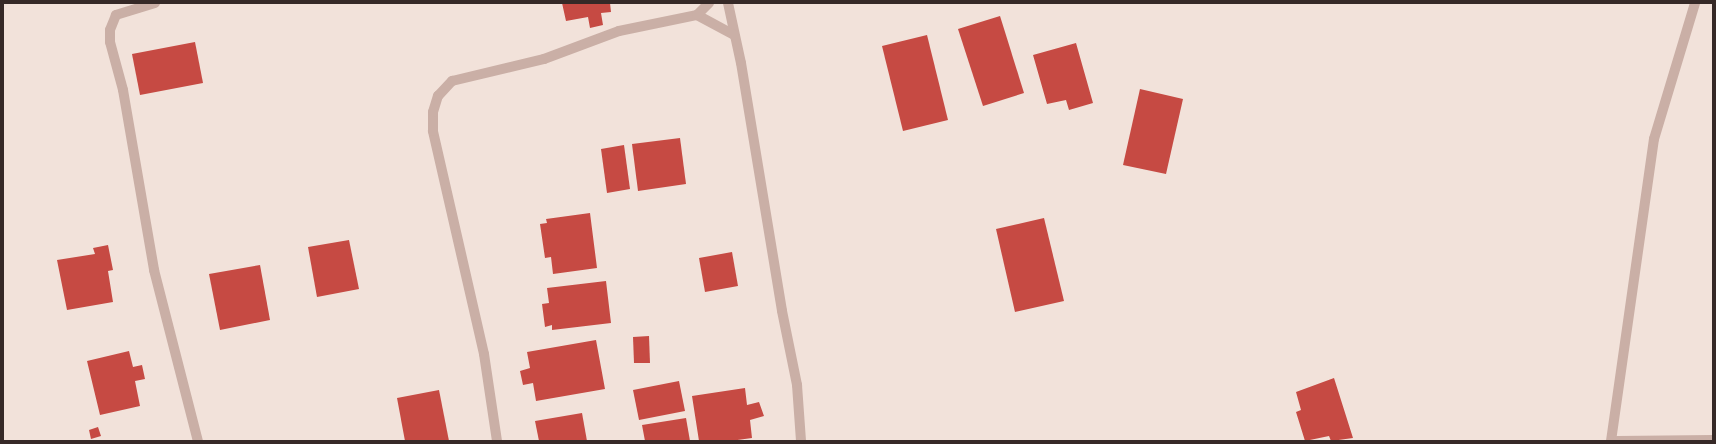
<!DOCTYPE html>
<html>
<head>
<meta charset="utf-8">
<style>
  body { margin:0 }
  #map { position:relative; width:1716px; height:444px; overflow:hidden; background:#f2e2da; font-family:Commissioner,sans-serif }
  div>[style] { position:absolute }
  .building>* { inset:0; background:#c64a43 }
  .street>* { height:10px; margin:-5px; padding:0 5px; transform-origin:5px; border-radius:5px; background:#caafa6 }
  span { translate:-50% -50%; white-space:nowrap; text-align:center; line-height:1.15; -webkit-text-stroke:4px #f9ede7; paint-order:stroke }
  .frame { position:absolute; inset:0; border:4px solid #362927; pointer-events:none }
</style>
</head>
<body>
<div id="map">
  <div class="building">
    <div style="clip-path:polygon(562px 3px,610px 3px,611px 12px,601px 13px,603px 25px,590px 28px,588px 17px,566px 21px)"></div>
    <div style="clip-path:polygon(1000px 16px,1024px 93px,983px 106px,958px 29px)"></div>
    <div style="clip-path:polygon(927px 35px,948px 120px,903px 131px,882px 46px)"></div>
    <div style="clip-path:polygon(195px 42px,203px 83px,140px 95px,132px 54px)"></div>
    <div style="clip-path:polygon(1076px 43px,1093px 103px,1069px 110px,1066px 100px,1047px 104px,1033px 55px)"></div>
    <div style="clip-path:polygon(1140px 89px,1183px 99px,1166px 174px,1123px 165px)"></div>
    <div style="clip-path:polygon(680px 138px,686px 184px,638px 191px,632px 144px)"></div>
    <div style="clip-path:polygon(624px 145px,630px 189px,607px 193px,601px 149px)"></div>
    <div style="clip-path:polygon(590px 213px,597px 268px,553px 274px,551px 257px,545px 258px,540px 224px,547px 223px,546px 219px)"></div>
    <div style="clip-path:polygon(1044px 218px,1064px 301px,1015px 312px,996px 229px)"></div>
    <div style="clip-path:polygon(349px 240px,359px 289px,317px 297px,308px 247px)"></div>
    <div style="clip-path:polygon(108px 245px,113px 270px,108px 271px,113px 302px,67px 310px,57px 260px,95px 254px,93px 248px)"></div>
    <div style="clip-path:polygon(732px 252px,738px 286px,705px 292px,699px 258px)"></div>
    <div style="clip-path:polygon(260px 265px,270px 320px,220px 330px,209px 274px)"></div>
    <div style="clip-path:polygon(606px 281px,611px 323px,552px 330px,552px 325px,545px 327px,542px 304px,549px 303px,547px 288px)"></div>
    <div style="clip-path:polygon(649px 336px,650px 363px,634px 363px,633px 337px)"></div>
    <div style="clip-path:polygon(596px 340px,605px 389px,536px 401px,533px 383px,523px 385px,520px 371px,530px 368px,527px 352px)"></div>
    <div style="clip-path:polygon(129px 351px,133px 367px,142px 365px,145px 379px,135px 381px,140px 406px,100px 415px,87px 361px)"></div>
    <div style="clip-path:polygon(1334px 378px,1353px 438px,1331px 441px,1329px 436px,1305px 441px,1296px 412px,1301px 410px,1296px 392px)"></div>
    <div style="clip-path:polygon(679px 381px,685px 411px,639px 420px,633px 390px)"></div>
    <div style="clip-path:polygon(745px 388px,747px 405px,759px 402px,764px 416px,750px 420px,752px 438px,730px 441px,699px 441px,692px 396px)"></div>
    <div style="clip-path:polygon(439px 390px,449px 441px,405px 441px,397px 398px)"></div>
    <div style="clip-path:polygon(582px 413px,587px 441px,539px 441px,535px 421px)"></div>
    <div style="clip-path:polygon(686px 418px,690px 441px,645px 441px,642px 425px)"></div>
    <div style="clip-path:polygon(98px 427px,101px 436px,91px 439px,89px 430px)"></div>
  </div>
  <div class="street">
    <div style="left:155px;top:3px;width:41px;rotate:162.9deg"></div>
    <div style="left:116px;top:15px;width:16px;rotate:112deg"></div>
    <div style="left:110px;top:30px;width:12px;rotate:90deg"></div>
    <div style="left:110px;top:42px;width:50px;rotate:74.8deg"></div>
    <div style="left:123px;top:90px;width:183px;rotate:80.2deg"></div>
    <div style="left:154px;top:270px;width:177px;rotate:75.6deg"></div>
    <div style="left:728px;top:3px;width:61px;rotate:77.8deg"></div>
    <div style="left:741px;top:63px;width:251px;rotate:80.6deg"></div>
    <div style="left:782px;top:311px;width:76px;rotate:78.5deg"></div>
    <div style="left:797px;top:385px;width:56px;rotate:85.9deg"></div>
    <div style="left:697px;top:15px;width:42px;rotate:28.4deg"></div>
    <div style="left:497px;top:441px;width:88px;rotate:-98.5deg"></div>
    <div style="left:484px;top:354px;width:229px;rotate:-102.9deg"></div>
    <div style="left:433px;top:131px;width:19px;rotate:-90deg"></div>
    <div style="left:433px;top:112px;width:17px;rotate:-73deg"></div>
    <div style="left:438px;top:96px;width:21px;rotate:-47deg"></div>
    <div style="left:452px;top:81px;width:95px;rotate:-13.4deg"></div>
    <div style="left:544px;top:59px;width:80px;rotate:-20.5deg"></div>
    <div style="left:619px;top:31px;width:80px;rotate:-11.6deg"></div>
    <div style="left:697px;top:15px;width:17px;rotate:-45deg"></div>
    <div style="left:1611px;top:441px;width:305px;rotate:-81.9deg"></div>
    <div style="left:1654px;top:139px;width:142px;rotate:-73.2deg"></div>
    <div style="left:1617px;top:441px;width:96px;rotate:-0.6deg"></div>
  </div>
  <div class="frame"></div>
</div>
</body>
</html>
